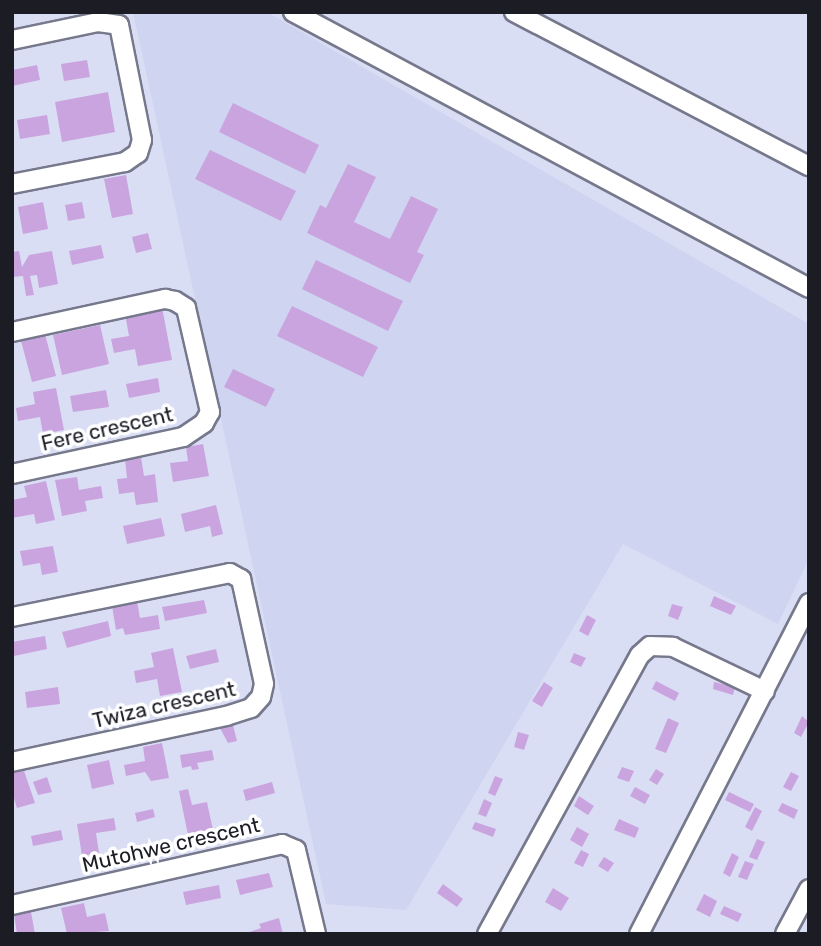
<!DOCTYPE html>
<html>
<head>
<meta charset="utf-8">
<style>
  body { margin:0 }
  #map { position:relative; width:821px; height:946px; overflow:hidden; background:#dadef4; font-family:Rubik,sans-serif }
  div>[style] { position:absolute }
  .built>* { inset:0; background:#cfd4f1 }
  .building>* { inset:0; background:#caa4df }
  .roads { filter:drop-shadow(2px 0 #76788c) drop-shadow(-2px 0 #76788c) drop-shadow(0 2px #76788c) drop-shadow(0 -2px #76788c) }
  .minor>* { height:18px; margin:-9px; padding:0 9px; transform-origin:9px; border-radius:9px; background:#fff }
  span { translate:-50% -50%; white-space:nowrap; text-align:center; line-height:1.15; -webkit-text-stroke:7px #fff; paint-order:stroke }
  .street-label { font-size:21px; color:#1b1c24 }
  .frame { position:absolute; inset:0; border:14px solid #1b1c24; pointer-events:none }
</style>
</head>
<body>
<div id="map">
  <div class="built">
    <div style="clip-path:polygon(133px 12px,267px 12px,809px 324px,809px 559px,778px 624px,623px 544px,406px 910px,326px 904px)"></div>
  </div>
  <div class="building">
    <div style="clip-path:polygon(87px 60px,90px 77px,64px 81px,61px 64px)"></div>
    <div style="clip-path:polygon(37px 65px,40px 80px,12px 86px,12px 70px)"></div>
    <div style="clip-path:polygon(108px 92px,115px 132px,62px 142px,55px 102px)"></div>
    <div style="clip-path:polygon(233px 103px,319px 145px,305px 174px,219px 132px)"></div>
    <div style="clip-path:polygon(47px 115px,50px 134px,20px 139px,17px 120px)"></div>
    <div style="clip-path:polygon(210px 150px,296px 191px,281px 221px,195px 179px)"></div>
    <div style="clip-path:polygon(348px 164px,376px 177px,354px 222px,390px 239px,411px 196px,438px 209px,417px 252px,424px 255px,410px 283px,307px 233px,320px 205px,326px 208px)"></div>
    <div style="clip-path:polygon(126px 175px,133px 214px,112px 218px,104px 179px)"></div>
    <div style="clip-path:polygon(43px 202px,48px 229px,23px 234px,18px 207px)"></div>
    <div style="clip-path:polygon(82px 202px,85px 218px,68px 221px,65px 205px)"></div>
    <div style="clip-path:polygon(148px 233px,152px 249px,136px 253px,132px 237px)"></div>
    <div style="clip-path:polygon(101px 245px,104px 258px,72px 265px,69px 251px)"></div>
    <div style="clip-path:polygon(19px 251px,22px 267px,29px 255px,52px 251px,58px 284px,39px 288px,37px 275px,30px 276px,34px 295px,26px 296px,23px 276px,12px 277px,12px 252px)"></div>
    <div style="clip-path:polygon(316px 260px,403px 301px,388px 331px,302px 289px)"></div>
    <div style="clip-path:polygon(292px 306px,378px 347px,363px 377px,277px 336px)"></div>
    <div style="clip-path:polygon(162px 307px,172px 360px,138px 366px,135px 349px,114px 353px,111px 339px,129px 336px,125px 314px)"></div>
    <div style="clip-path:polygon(100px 325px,109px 364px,62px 375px,53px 335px)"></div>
    <div style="clip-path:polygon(45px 334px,56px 376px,32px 382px,21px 341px)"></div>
    <div style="clip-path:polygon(233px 369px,275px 389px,266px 407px,224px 387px)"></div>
    <div style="clip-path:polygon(158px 378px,160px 392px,129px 398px,126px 384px)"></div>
    <div style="clip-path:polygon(56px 388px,64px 430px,43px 434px,40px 417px,18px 421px,16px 408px,35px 404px,33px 392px)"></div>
    <div style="clip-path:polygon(106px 390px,109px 407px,73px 412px,70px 396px)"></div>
    <div style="clip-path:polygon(203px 444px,209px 476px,173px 482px,170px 463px,188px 461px,186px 447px)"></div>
    <div style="clip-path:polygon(141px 457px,144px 476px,155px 474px,158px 502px,136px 505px,134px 492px,119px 494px,117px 479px,127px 478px,125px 460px)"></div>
    <div style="clip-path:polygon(77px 477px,79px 490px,101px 486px,103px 498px,85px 501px,87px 511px,62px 516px,55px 480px)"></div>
    <div style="clip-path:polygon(46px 481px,55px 520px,36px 524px,34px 514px,12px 518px,12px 500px,27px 497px,24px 486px)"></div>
    <div style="clip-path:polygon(216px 505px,223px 534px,212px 537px,210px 526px,185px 532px,181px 514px)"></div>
    <div style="clip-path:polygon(161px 518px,165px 536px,127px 544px,123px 526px)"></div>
    <div style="clip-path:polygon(53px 546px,58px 572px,42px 575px,40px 563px,23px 566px,20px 551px)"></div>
    <div style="clip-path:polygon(714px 596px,736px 606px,731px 615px,710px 606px)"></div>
    <div style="clip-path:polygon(204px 600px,207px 613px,165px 621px,162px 607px)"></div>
    <div style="clip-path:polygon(137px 601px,140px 618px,158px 615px,160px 629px,125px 635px,123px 628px,116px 630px,112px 606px)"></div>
    <div style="clip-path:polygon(672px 604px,683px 607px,678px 620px,668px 616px)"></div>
    <div style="clip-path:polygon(587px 615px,596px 620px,588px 636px,579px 631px)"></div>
    <div style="clip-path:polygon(108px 621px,111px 636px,67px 648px,62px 632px)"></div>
    <div style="clip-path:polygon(45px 636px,47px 649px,14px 656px,12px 642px)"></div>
    <div style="clip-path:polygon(173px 648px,182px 692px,160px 696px,157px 679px,136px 683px,134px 671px,154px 667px,151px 653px)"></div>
    <div style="clip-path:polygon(216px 649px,219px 662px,190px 669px,186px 656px)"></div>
    <div style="clip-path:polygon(574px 653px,586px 658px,581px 667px,570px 662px)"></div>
    <div style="clip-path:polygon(656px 681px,679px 693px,675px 701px,652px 689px)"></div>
    <div style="clip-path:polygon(544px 682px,553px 688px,542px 707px,532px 701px)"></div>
    <div style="clip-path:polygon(714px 682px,735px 687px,733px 695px,713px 689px)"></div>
    <div style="clip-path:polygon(58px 687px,60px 704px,27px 708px,25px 692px)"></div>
    <div style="clip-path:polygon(802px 716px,809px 722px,801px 737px,794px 733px)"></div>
    <div style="clip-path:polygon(668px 718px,679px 723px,666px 753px,655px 749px)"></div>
    <div style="clip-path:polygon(233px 725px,237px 741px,228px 743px,220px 728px)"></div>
    <div style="clip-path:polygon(518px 732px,529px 735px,524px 750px,514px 747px)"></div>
    <div style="clip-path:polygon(162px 743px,169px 778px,151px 781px,145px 772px,126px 776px,124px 765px,145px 761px,143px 747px)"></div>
    <div style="clip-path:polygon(212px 750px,214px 760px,197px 763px,199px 769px,192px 770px,191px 766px,182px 768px,180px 755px)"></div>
    <div style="clip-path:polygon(109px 760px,114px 784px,92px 789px,87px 765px)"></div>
    <div style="clip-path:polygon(22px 765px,35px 803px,17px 808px,12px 792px,12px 767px)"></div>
    <div style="clip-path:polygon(622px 767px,634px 771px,629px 782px,617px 778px)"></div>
    <div style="clip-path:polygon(656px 769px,664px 774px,657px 785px,649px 780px)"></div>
    <div style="clip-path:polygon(791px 772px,799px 776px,791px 791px,783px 787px)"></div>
    <div style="clip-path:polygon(495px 776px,503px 779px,495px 796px,488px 793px)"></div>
    <div style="clip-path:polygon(47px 777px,52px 792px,38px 795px,33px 782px)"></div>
    <div style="clip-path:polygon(272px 782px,275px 793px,246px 801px,243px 790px)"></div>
    <div style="clip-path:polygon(635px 787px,650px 795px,645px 804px,630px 796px)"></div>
    <div style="clip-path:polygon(188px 789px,192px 805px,207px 802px,213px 830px,188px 835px,179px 791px)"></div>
    <div style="clip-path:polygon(729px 792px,754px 804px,750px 812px,725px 800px)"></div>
    <div style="clip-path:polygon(579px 796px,594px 806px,588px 815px,574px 806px)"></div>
    <div style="clip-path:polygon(484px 799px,492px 803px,486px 817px,478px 814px)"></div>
    <div style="clip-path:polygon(782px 803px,798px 810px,794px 819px,778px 811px)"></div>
    <div style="clip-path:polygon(755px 807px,762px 811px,752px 831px,745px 827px)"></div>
    <div style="clip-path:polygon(153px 809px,155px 817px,137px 822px,135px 813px)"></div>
    <div style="clip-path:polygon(114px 818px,116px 830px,96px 833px,99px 853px,82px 856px,77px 824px)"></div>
    <div style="clip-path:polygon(619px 819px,639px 828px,635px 838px,614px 830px)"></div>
    <div style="clip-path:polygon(475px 822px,496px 829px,493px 837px,472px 829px)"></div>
    <div style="clip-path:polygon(577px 827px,589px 834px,582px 847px,570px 840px)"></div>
    <div style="clip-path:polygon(61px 830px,63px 840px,33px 846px,31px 836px)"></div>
    <div style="clip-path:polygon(757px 839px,765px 842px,757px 860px,749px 857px)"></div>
    <div style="clip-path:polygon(581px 850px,589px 854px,583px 867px,574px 863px)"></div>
    <div style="clip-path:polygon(732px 853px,739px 857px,730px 877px,723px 873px)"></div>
    <div style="clip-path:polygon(604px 857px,614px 863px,608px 872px,598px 866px)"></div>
    <div style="clip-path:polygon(745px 861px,754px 864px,747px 880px,738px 877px)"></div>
    <div style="clip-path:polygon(269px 873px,273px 887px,240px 895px,236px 880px)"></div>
    <div style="clip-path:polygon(443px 884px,463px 899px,457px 907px,437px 893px)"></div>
    <div style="clip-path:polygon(219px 885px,221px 898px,186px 905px,183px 892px)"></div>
    <div style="clip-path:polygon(553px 888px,569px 898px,561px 911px,545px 902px)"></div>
    <div style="clip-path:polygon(704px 894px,717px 901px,710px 917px,696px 910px)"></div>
    <div style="clip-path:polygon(84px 903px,87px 917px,105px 913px,109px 931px,67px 934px,61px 908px)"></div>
    <div style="clip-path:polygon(724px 906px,742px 914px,738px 922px,720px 914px)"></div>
    <div style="clip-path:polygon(31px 912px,35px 934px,17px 934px,14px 914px)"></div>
    <div style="clip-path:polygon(279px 918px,283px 934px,244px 934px,261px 928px,259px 924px)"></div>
  </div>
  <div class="roads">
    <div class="minor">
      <div style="left:293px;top:12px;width:585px;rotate:28.14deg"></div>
      <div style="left:514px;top:12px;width:333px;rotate:27.6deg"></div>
      <div style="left:12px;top:40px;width:88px;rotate:-11.8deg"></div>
      <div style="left:98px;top:22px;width:21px;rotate:8deg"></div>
      <div style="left:119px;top:25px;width:117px;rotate:78.7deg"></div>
      <div style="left:142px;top:140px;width:14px;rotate:107deg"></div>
      <div style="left:138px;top:153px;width:16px;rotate:145deg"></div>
      <div style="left:125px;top:162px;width:115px;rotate:169deg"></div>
      <div style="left:12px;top:332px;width:157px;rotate:-12.2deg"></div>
      <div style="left:165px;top:299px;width:10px;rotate:11deg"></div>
      <div style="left:175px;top:301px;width:13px;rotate:32deg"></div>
      <div style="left:186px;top:308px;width:107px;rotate:77deg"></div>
      <div style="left:210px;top:412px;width:13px;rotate:119deg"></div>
      <div style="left:204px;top:423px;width:25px;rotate:146deg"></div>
      <div style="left:183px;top:437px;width:175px;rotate:167.8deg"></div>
      <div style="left:12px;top:617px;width:222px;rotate:-11.4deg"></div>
      <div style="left:230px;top:573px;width:13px;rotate:29deg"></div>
      <div style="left:241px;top:579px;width:107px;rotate:77.6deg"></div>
      <div style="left:264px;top:684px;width:13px;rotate:103deg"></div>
      <div style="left:261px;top:697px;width:15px;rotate:132deg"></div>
      <div style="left:251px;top:708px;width:26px;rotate:162deg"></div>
      <div style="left:226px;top:716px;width:219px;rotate:167.9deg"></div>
      <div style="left:12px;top:905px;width:277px;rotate:-12.7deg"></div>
      <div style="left:282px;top:844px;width:15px;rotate:23deg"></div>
      <div style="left:296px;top:850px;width:86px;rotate:76.6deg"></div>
      <div style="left:487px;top:934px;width:318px;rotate:-61.3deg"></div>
      <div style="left:640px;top:655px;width:13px;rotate:-42deg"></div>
      <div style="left:650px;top:646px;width:23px;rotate:2deg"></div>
      <div style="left:673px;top:647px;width:102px;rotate:25.6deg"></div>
      <div style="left:639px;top:934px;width:372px;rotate:-62.8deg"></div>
      <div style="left:785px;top:934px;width:51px;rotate:-61.9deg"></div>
    </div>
  </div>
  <div class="street-label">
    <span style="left:107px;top:429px;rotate:-13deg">Fere crescent</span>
    <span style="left:164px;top:705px;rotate:-13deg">Twiza crescent</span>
    <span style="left:171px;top:845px;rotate:-13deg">Mutohwe crescent</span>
  </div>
  <div class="frame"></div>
</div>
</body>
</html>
